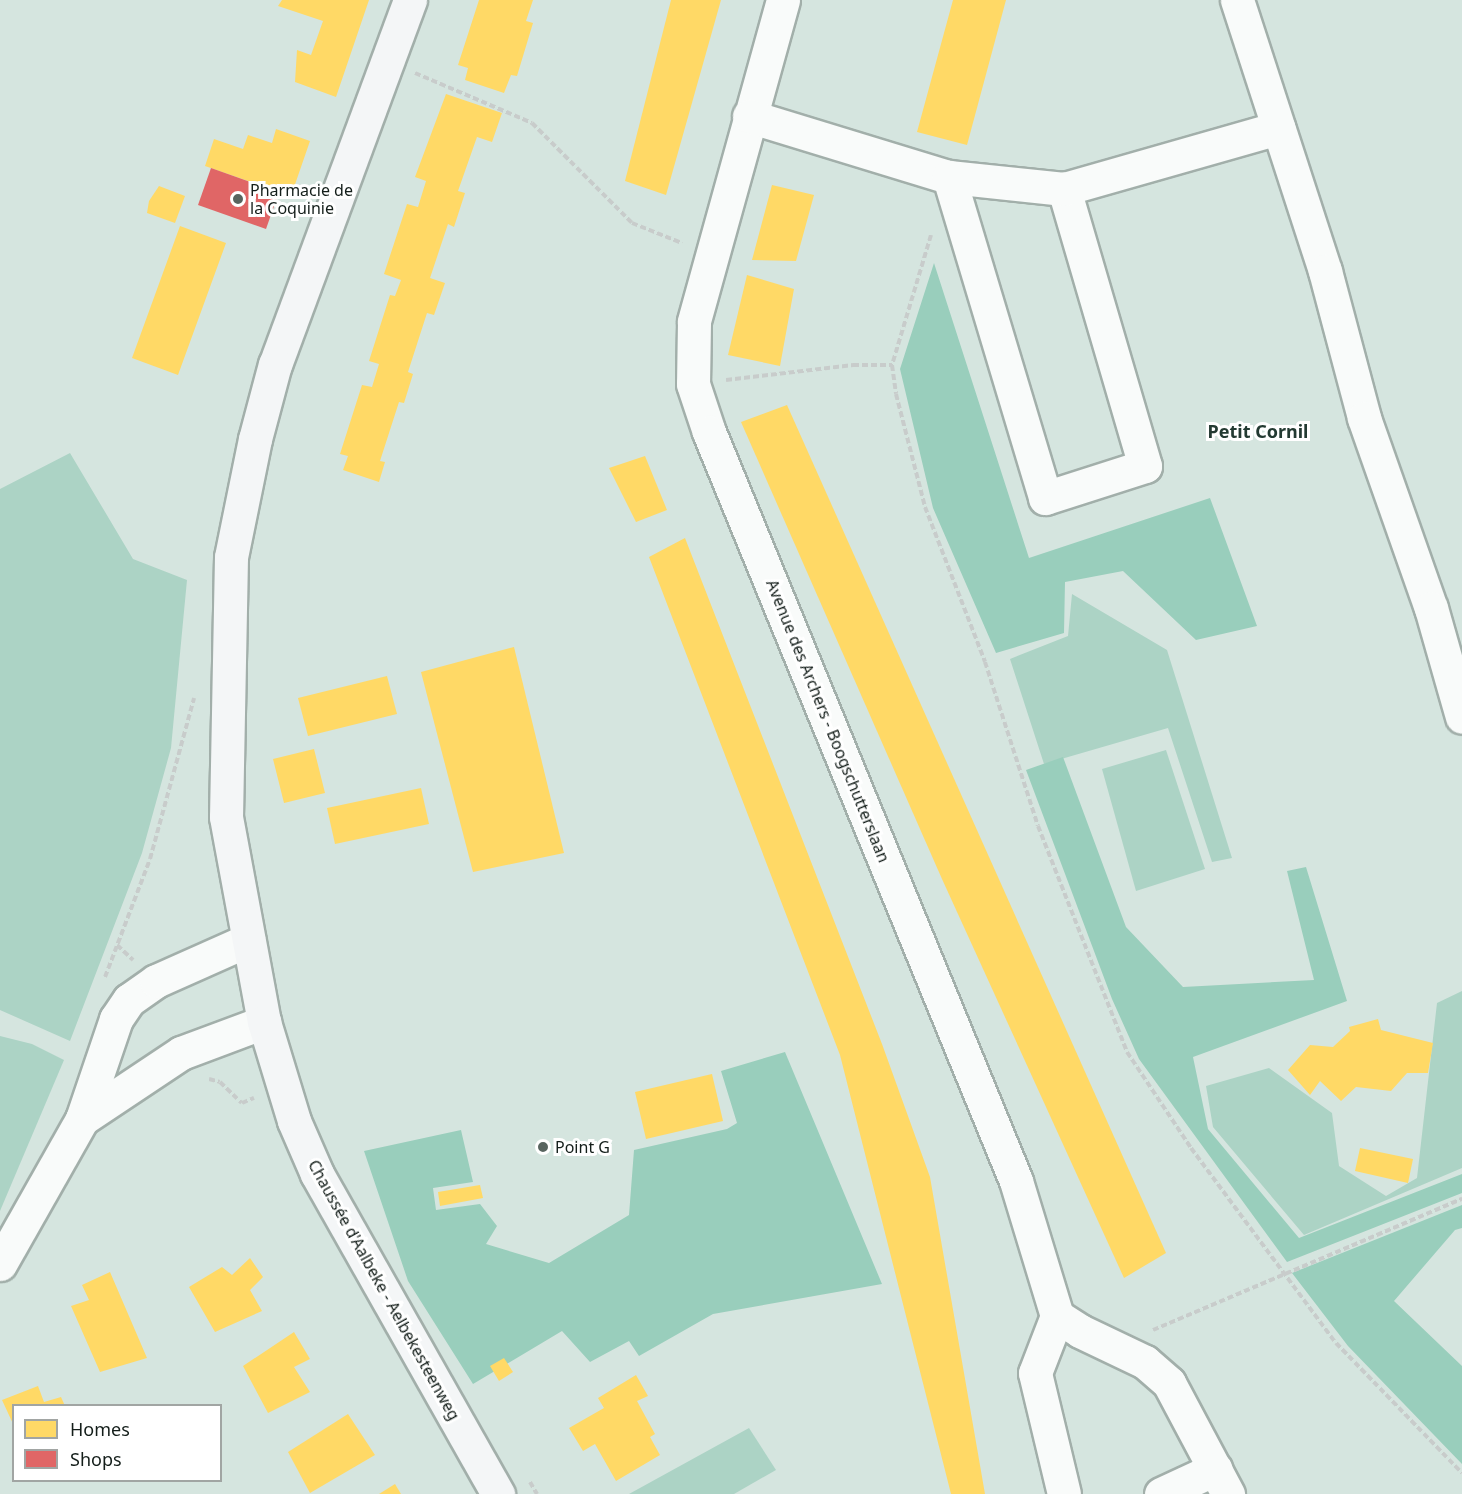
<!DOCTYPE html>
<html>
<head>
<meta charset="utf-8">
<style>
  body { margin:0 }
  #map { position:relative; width:1462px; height:1494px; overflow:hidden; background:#d5e5df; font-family:"Noto Sans",sans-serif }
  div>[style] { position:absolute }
  .green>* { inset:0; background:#acd3c5 }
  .forest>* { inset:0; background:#99cebc }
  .homes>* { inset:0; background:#ffd966 }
  .shops>* { inset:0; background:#e06666 }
  .path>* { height:4px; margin-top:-2px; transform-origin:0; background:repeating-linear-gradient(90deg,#c8cccb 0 6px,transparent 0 9px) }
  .roads { filter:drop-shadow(2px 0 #a2afaa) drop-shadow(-2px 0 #a2afaa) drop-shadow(0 2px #a2afaa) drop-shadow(0 -2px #a2afaa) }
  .minor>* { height:33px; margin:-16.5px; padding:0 16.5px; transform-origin:16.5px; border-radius:16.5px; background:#f9fbfa }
  .secondary>* { height:33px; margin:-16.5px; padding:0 16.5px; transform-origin:16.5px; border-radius:16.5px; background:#f4f6f7 }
  .dots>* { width:16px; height:16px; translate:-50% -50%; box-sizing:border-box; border:3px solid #fff; border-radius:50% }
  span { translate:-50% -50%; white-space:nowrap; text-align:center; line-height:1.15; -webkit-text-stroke:6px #fff; paint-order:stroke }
  .poi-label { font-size:16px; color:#141e1a }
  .left { translate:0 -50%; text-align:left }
  .street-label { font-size:16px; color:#141e1a }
  .neighbourhood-label { font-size:18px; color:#233a32; font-weight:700 }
  .legend { position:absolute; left:12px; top:1404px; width:210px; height:78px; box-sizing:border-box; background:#fff; border:2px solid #a1a5a3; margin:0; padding:8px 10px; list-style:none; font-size:18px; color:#141e1a }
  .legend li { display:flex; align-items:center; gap:12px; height:30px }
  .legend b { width:30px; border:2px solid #a1a5a3 }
</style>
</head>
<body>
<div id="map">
  <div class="green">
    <div style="clip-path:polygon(70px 453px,133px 559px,187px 580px,171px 748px,142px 853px,70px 1041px,0 1010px,0 489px)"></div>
    <div style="clip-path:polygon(1072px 594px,1167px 650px,1232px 858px,1212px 862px,1168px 728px,1044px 764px,1010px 659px,1068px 636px)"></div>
    <div style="clip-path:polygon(1166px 750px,1205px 869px,1136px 891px,1102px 769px)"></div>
    <div style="clip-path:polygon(1462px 991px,1462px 1168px,1304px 1235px,1213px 1127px,1206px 1086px,1269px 1068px,1332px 1113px,1339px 1166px,1386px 1196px,1417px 1178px,1437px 1003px)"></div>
    <div style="clip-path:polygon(0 1036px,32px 1044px,64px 1060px,0 1211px)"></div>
    <div style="clip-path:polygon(749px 1428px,776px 1470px,734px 1494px,629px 1494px)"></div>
  </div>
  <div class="forest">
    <div style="clip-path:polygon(934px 263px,1029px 558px,1210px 498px,1257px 626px,1196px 640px,1123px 571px,1065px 582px,1064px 633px,996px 653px,933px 508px,900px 369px)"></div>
    <div style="clip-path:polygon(1063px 757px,1126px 927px,1183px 987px,1314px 980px,1287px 871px,1306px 867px,1347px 1001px,1193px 1057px,1208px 1129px,1299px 1238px,1462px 1174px,1462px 1193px,1287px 1262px,1139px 1059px,1112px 999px,1026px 770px)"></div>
    <div style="clip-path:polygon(785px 1052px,882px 1284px,713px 1314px,639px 1356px,629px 1341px,590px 1362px,562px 1331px,473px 1384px,408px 1281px,364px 1151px,461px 1130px,473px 1182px,433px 1188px,436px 1210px,480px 1204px,497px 1226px,486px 1244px,549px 1263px,629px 1215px,634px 1150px,727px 1129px,737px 1123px,721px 1071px)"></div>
    <div style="clip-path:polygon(1462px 1205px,1462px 1228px,1455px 1230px,1394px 1301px,1462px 1366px,1462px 1464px,1348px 1346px,1292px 1273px)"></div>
  </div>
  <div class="homes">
    <div style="clip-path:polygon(282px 0,369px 0,336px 97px,295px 82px,297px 50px,311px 55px,323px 21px,278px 6px)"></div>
    <div style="clip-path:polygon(479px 0,533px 0,526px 21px,533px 23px,517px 76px,511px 75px,504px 93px,465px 80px,468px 68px,458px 65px)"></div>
    <div style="clip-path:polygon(671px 0,721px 0,666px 195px,625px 181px)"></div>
    <div style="clip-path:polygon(953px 0,1006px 0,967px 145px,917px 132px)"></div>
    <div style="clip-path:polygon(446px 94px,502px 113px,492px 142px,477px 137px,458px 191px,465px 193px,454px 227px,448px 224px,430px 278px,445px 283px,434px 315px,427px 313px,408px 372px,413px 374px,404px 403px,399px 402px,380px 461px,385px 462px,379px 482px,343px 470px,348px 456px,340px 454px,362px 385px,372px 387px,379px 364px,369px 361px,390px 295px,395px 296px,401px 280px,384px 274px,407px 204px,418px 207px,426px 181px,415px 177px)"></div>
    <div style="clip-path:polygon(276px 129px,310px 141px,291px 196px,205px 166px,214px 139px,243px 149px,248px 135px,272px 143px)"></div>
    <div style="clip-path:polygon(772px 185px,814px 195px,796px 261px,752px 260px)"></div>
    <div style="clip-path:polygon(159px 186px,185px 196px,175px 223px,147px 213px,149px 201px)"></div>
    <div style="clip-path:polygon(180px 226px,226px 243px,178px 375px,132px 358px)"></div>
    <div style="clip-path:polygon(747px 275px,794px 289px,780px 366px,728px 355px)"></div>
    <div style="clip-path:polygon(787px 405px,1166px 1253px,1124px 1278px,942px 879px,741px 422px)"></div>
    <div style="clip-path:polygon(645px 456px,667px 510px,636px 522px,609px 468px)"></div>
    <div style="clip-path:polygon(685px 538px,882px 1044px,930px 1177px,985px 1494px,951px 1494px,840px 1055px,649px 557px)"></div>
    <div style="clip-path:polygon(514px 647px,564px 853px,473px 872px,421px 672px)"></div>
    <div style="clip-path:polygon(387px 676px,397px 714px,308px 736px,298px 698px)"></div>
    <div style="clip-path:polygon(314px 749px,325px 793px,284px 803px,273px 759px)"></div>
    <div style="clip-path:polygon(421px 788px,429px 824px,335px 844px,327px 808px)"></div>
    <div style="clip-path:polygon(1378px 1019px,1381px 1030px,1433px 1043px,1428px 1073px,1407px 1073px,1391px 1091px,1356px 1087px,1341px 1101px,1320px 1081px,1310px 1095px,1288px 1070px,1310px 1045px,1333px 1047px,1350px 1031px,1349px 1027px)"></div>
    <div style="clip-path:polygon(712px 1074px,723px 1121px,646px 1139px,635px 1092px)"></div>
    <div style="clip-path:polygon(1360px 1148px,1413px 1159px,1408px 1183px,1355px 1171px)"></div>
    <div style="clip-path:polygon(480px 1185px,483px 1198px,440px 1206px,438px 1192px)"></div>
    <div style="clip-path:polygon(250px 1258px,263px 1277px,250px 1290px,262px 1311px,215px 1332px,189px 1287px,222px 1267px,232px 1275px)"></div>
    <div style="clip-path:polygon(110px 1272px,147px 1358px,100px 1372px,71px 1306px,89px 1300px,82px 1285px)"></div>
    <div style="clip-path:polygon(294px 1332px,310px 1359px,294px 1367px,310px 1392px,268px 1413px,243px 1366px)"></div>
    <div style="clip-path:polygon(504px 1358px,513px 1372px,499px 1381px,490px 1366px)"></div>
    <div style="clip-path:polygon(636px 1375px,648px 1396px,637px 1401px,655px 1434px,650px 1437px,660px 1455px,616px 1481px,595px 1444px,583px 1451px,569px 1428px,604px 1408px,598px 1398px)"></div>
    <div style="clip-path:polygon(38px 1386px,44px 1402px,61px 1397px,65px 1406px,14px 1406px,14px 1426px,2px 1400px)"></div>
    <div style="clip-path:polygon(348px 1414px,375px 1455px,310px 1493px,288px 1452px)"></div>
    <div style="clip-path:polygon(395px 1484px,401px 1494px,379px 1494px)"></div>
  </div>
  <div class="shops">
    <div style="clip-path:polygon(211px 168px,279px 192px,266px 229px,198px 205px)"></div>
  </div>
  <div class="path">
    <div style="left:415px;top:73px;width:127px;rotate:23.1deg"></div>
    <div style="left:532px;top:123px;width:141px;rotate:45deg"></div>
    <div style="left:632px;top:223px;width:54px;rotate:21.8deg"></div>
    <div style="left:931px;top:235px;width:136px;rotate:106.7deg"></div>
    <div style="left:892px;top:365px;width:29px;rotate:82deg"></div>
    <div style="left:896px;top:394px;width:117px;rotate:75.6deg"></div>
    <div style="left:925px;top:507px;width:166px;rotate:68.8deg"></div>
    <div style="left:985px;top:662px;width:172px;rotate:72.1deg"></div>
    <div style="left:1038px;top:826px;width:243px;rotate:68.5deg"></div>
    <div style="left:1127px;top:1052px;width:115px;rotate:56.3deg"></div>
    <div style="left:1191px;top:1148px;width:243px;rotate:53.4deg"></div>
    <div style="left:1336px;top:1343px;width:181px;rotate:45.9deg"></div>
    <div style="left:726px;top:380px;width:128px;rotate:-6.7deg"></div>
    <div style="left:853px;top:365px;width:39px"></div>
    <div style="left:117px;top:945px;width:22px;rotate:43deg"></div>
    <div style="left:105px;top:977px;width:126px;rotate:-69.1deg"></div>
    <div style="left:150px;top:859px;width:167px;rotate:-74.7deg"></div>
    <div style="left:209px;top:1079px;width:11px;rotate:15deg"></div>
    <div style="left:220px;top:1082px;width:30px;rotate:44deg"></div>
    <div style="left:242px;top:1103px;width:13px;rotate:-23deg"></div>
    <div style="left:1153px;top:1330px;width:336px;rotate:-23deg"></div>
    <div style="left:530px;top:1482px;width:14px;rotate:60deg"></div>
  </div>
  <div class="roads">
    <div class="minor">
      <div style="left:783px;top:0;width:334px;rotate:105.5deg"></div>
      <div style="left:694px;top:322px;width:62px;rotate:90.9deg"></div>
      <div style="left:693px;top:384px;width:51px;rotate:71.6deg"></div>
      <div style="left:709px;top:432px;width:809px;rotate:67.71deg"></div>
      <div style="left:1016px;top:1181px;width:141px;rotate:73.1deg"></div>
      <div style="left:1057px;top:1316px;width:61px;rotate:111.1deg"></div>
      <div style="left:1035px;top:1373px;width:124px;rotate:76.5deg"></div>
      <div style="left:1237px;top:0;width:285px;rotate:72deg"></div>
      <div style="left:1325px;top:271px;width:152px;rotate:75.1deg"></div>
      <div style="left:1364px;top:418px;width:201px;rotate:70.6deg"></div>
      <div style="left:1431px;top:608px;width:113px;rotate:74.1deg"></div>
      <div style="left:749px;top:116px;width:209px;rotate:17deg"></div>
      <div style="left:949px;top:177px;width:335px;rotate:73.3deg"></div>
      <div style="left:1045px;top:498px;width:105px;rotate:-17.7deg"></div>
      <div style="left:1145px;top:466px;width:289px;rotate:-106.3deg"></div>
      <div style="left:1064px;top:189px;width:116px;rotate:-174deg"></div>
      <div style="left:1064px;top:189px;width:223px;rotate:-15.9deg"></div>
      <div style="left:82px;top:1119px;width:119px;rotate:-33.7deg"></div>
      <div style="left:181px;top:1053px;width:89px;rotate:-20.5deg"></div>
      <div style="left:0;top:1264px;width:167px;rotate:-60.5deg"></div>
      <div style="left:82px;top:1119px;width:106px;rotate:-71.2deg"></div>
      <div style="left:116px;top:1019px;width:23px;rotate:-56deg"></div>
      <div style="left:129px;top:1000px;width:33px;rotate:-35deg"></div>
      <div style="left:156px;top:981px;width:101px;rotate:-24deg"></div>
      <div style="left:1057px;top:1316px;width:27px;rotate:33deg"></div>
      <div style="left:1080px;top:1331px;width:72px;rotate:25.5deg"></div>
      <div style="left:1145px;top:1362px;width:32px;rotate:41deg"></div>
      <div style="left:1169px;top:1383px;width:126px;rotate:62deg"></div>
      <div style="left:1161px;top:1494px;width:60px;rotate:-24.8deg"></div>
    </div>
    <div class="secondary">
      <div style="left:410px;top:0;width:388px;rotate:110.3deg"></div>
      <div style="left:275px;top:364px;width:78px;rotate:104.9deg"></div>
      <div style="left:255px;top:439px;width:120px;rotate:101.5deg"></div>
      <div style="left:231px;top:557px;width:260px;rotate:91.1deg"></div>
      <div style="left:226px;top:817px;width:208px;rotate:79.5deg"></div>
      <div style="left:264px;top:1022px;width:103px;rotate:73.1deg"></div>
      <div style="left:294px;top:1121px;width:58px;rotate:66.5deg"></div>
      <div style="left:317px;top:1174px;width:368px;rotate:60.5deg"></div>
    </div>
  </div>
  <div class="dots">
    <div style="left:238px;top:199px;background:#58645f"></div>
    <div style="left:543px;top:1147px;background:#58645f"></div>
  </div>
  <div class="poi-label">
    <span class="left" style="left:250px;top:199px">Pharmacie de<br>la Coquinie</span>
    <span class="left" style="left:555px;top:1147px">Point G</span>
  </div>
  <div class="street-label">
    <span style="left:828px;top:721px;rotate:68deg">Avenue des Archers - Boogschutterslaan</span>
    <span style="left:384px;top:1290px;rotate:61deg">Chaussée d'Aalbeke - Aelbekesteenweg</span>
  </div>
  <div class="neighbourhood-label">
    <span style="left:1258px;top:431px">Petit Cornil</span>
  </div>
  <ul class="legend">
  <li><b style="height:16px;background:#ffd966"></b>Homes</li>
  <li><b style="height:16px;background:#e06666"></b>Shops</li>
  </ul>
</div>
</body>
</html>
